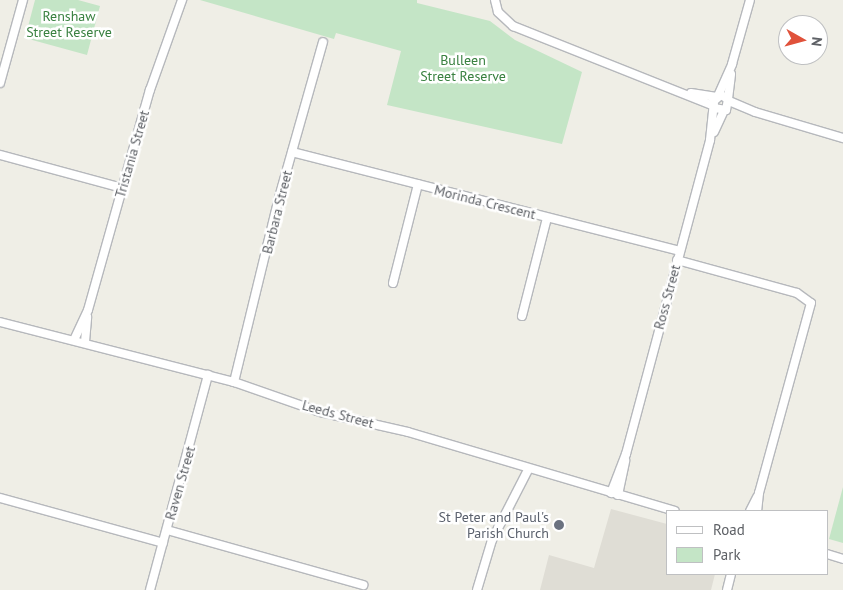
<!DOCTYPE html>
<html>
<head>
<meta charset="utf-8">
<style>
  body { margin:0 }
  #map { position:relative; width:843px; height:590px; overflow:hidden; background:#efeee6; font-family:"PT Sans",sans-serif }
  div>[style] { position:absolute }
  .education>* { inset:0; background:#dfddd5 }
  .green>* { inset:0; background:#c4e5c6 }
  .roads { filter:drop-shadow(1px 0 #b6b8bc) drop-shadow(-1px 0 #b6b8bc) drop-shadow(0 1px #b6b8bc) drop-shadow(0 -1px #b6b8bc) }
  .street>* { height:8px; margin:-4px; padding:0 4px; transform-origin:4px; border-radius:4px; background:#fff }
  .dots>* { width:14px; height:14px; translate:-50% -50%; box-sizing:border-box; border:2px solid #fff; border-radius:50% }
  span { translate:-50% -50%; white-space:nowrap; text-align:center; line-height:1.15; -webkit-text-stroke:5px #fff; paint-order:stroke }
  .park-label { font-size:14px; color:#398140 }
  .street-label { font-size:14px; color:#5e6166 }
  .worship-label { font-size:14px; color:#5b616d }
  .right { translate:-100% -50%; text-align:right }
  .legend { position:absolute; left:666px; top:510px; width:162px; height:65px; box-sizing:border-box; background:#fff; border:1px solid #bfc0c2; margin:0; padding:6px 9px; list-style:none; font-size:15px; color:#5e6166 }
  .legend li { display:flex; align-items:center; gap:10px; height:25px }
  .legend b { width:25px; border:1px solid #bfc0c2 }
  .north { position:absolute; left:778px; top:15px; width:50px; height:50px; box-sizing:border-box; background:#fff; border:1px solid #bfc0c2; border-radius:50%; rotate:97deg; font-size:14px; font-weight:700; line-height:20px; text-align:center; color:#5e6166 }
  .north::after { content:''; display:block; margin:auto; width:18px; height:22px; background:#e0523b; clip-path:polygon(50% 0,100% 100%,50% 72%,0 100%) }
</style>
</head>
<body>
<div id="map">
  <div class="education">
    <div style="clip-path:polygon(611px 509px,667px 524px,667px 574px,715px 574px,711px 590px,540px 590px,549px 555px,594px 568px)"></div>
  </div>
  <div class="green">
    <div style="clip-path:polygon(35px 0,78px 0,100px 6px,87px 55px,25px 38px)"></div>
    <div style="clip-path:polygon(200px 0,417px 0,417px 3px,490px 21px,515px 40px,582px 72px,562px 144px,387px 105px,401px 51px,336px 33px,334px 39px)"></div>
    <div style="clip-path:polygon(843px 487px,843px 543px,829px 539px)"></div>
  </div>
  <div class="roads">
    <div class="street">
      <div style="left:495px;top:0;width:12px;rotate:76deg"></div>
      <div style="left:498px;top:12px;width:21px;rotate:43deg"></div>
      <div style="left:513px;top:26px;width:216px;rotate:21.7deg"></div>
      <div style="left:0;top:83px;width:86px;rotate:-74.5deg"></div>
      <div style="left:691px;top:93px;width:26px;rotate:9deg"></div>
      <div style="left:718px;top:96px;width:35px;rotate:-66deg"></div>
      <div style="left:732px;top:64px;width:66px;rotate:-74.3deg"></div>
      <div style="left:728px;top:99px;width:25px;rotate:-83deg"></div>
      <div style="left:729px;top:101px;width:28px;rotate:23deg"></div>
      <div style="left:755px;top:112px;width:92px;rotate:16.5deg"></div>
      <div style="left:714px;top:132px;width:23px;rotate:-65deg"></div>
      <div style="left:292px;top:152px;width:399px;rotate:14.3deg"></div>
      <div style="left:0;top:155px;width:126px;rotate:15.1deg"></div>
      <div style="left:677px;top:260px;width:124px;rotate:15.4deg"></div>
      <div style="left:797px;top:293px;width:17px;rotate:36deg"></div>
      <div style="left:811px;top:303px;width:197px;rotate:105.3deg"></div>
      <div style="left:759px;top:493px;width:18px;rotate:96deg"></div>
      <div style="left:393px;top:283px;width:102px;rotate:-75.8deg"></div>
      <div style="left:522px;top:316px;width:101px;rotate:-75.7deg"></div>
      <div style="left:0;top:322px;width:242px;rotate:14.4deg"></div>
      <div style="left:234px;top:382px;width:91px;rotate:19.2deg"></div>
      <div style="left:320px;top:412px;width:90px;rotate:12.8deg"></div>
      <div style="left:408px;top:432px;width:278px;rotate:16.5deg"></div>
      <div style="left:74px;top:340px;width:33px;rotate:-65deg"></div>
      <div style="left:88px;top:310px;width:229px;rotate:-74.3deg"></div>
      <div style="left:150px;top:90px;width:96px;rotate:-70.4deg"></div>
      <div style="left:85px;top:342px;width:25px;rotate:-85deg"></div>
      <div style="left:234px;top:382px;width:186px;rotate:-76.3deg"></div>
      <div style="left:278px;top:201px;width:165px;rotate:-74.2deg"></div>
      <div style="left:611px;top:493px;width:42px;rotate:-69deg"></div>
      <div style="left:626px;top:454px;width:325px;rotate:-75deg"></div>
      <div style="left:710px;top:140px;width:39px;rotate:-84deg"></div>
      <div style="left:714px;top:101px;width:9px;rotate:-41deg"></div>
      <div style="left:721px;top:95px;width:8px;rotate:30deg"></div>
      <div style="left:728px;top:99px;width:11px;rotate:100deg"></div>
      <div style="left:726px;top:110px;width:11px;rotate:-170deg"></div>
      <div style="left:618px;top:495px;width:35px;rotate:-78deg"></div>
      <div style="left:0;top:498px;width:169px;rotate:15.4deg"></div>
      <div style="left:750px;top:511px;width:16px;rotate:-63deg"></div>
      <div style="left:167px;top:530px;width:204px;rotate:15.7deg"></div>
      <div style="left:827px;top:554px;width:17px;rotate:17deg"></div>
      <div style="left:150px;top:590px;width:223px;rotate:-74.9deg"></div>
      <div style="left:477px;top:590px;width:52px;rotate:-73.3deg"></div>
      <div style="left:492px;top:540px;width:79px;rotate:-62.8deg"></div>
      <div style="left:727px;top:590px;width:16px;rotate:-76deg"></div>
    </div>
  </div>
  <div class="dots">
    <div style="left:559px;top:525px;background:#6b7280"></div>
  </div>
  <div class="park-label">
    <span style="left:69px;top:24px">Renshaw<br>Street Reserve</span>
    <span style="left:463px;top:68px">Bulleen<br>Street Reserve</span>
  </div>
  <div class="street-label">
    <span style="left:132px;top:154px;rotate:-74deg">Tristania Street</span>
    <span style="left:485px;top:202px;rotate:14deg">Morinda Crescent</span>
    <span style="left:277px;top:212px;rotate:-76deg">Barbara Street</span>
    <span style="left:667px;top:297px;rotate:-75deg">Ross Street</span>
    <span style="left:338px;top:414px;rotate:15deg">Leeds Street</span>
    <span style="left:180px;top:483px;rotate:-74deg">Raven Street</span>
  </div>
  <div class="worship-label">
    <span class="right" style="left:549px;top:525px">St Peter and Paul's<br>Parish Church</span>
  </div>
  <ul class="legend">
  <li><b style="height:6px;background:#fff"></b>Road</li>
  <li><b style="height:14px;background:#c4e5c6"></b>Park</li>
  </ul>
  <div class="north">N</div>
</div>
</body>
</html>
